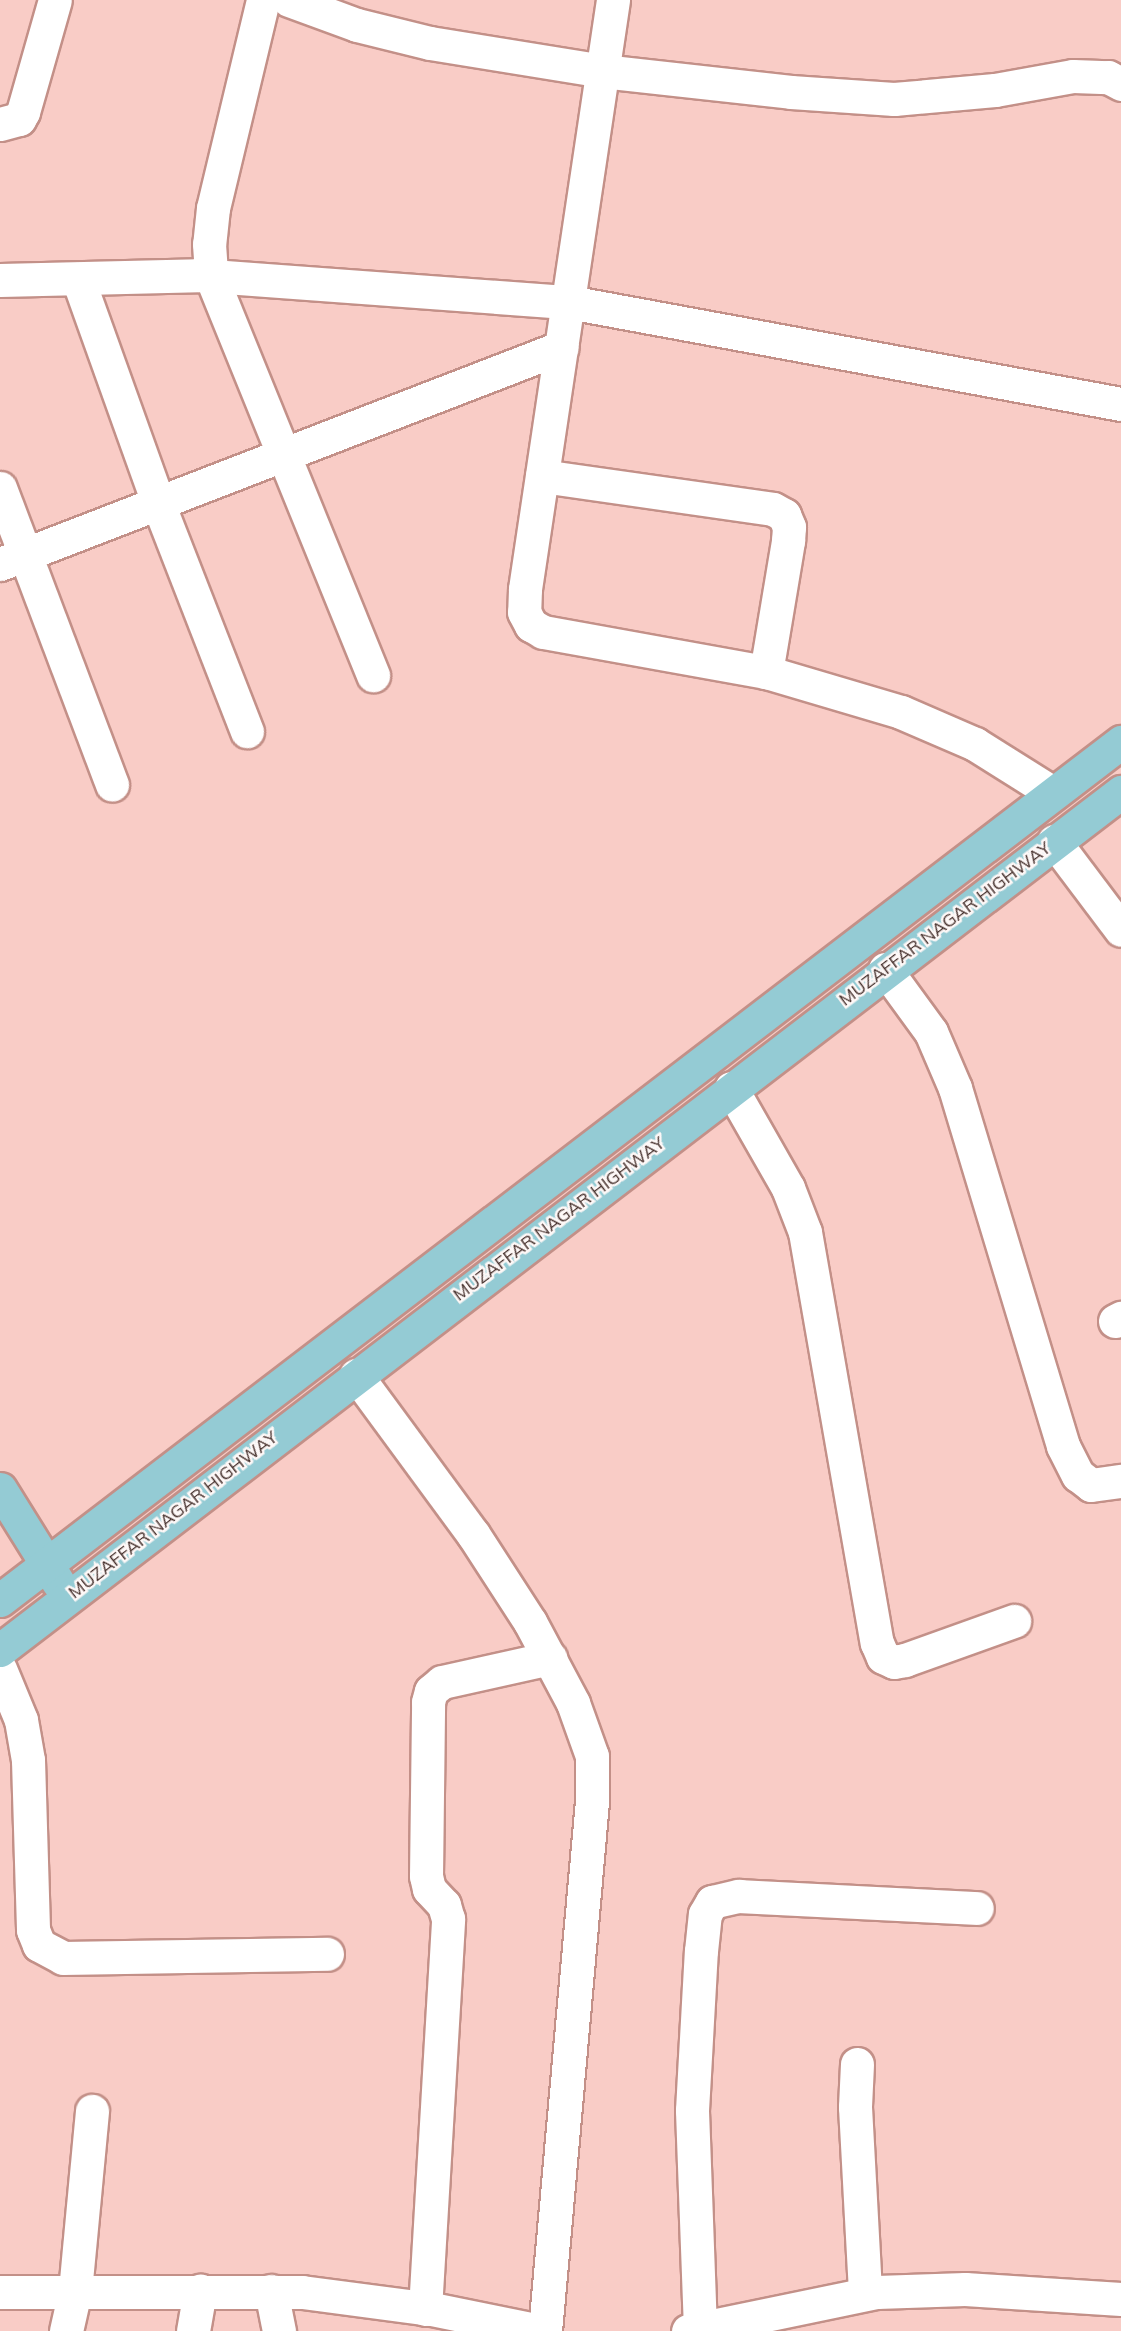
<!DOCTYPE html>
<html>
<head>
<meta charset="utf-8">
<style>
  body { margin:0 }
  #map { position:relative; width:1121px; height:2331px; overflow:hidden; background:#f9ccc6; font-family:Mulish,sans-serif }
  div>[style] { position:absolute }
  .roads { filter:drop-shadow(2px 0 #c39088) drop-shadow(-2px 0 #c39088) drop-shadow(0 2px #c39088) drop-shadow(0 -2px #c39088) }
  .minor>* { height:33px; margin:-16.5px; padding:0 16.5px; transform-origin:16.5px; border-radius:16.5px; background:#fff }
  .major>* { height:33px; margin:-16.5px; padding:0 16.5px; transform-origin:16.5px; border-radius:16.5px; background:#94cbd4 }
  span { translate:-50% -50%; white-space:nowrap; text-align:center; line-height:1.15; -webkit-text-stroke:5px #fef8f7; paint-order:stroke }
  .street-label { font-size:18px; color:#442f2b }
</style>
</head>
<body>
<div id="map">
  <div class="roads">
    <div class="minor">
      <div style="left:263px;top:0;width:214px;rotate:103.5deg"></div>
      <div style="left:213px;top:208px;width:36px;rotate:96deg"></div>
      <div style="left:209px;top:244px;width:32px;rotate:86deg"></div>
      <div style="left:211px;top:276px;width:431px;rotate:67.9deg"></div>
      <div style="left:289px;top:0;width:72px;rotate:20.2deg"></div>
      <div style="left:357px;top:25px;width:75px;rotate:13.9deg"></div>
      <div style="left:430px;top:43px;width:174px;rotate:9.2deg"></div>
      <div style="left:602px;top:71px;width:190px;rotate:6.3deg"></div>
      <div style="left:791px;top:92px;width:103px;rotate:3.9deg"></div>
      <div style="left:894px;top:99px;width:101px;rotate:-5.1deg"></div>
      <div style="left:995px;top:90px;width:79px;rotate:-10.2deg"></div>
      <div style="left:1073px;top:76px;width:35px;rotate:2deg"></div>
      <div style="left:1108px;top:77px;width:15px;rotate:28deg"></div>
      <div style="left:613px;top:0;width:596px;rotate:98.5deg"></div>
      <div style="left:525px;top:589px;width:23px;rotate:92deg"></div>
      <div style="left:524px;top:612px;width:15px;rotate:62deg"></div>
      <div style="left:531px;top:625px;width:14px;rotate:30deg"></div>
      <div style="left:543px;top:632px;width:227px;rotate:10.2deg"></div>
      <div style="left:766px;top:672px;width:141px;rotate:16.5deg"></div>
      <div style="left:901px;top:712px;width:81px;rotate:23.4deg"></div>
      <div style="left:975px;top:744px;width:92px;rotate:32.1deg"></div>
      <div style="left:0;top:124px;width:20px;rotate:-15deg"></div>
      <div style="left:19px;top:119px;width:8px;rotate:-60deg"></div>
      <div style="left:23px;top:112px;width:116px;rotate:-74.1deg"></div>
      <div style="left:78px;top:279px;width:238px;rotate:70.3deg"></div>
      <div style="left:158px;top:503px;width:245px;rotate:68.7deg"></div>
      <div style="left:0;top:280px;width:198px;rotate:-1.4deg"></div>
      <div style="left:198px;top:275px;width:372px;rotate:4.2deg"></div>
      <div style="left:569px;top:302px;width:561px;rotate:10.47deg"></div>
      <div style="left:542px;top:476px;width:233px;rotate:8.1deg"></div>
      <div style="left:773px;top:509px;width:13px;rotate:29deg"></div>
      <div style="left:784px;top:515px;width:13px;rotate:67deg"></div>
      <div style="left:789px;top:527px;width:14px;rotate:94deg"></div>
      <div style="left:788px;top:541px;width:133px;rotate:99.5deg"></div>
      <div style="left:0;top:488px;width:317px;rotate:69.3deg"></div>
      <div style="left:0;top:564px;width:602px;rotate:-21.11deg"></div>
      <div style="left:1054px;top:841px;width:111px;rotate:53deg"></div>
      <div style="left:885px;top:969px;width:78px;rotate:53.9deg"></div>
      <div style="left:931px;top:1032px;width:61px;rotate:66.8deg"></div>
      <div style="left:955px;top:1088px;width:374px;rotate:73.2deg"></div>
      <div style="left:1063px;top:1446px;width:33px;rotate:63deg"></div>
      <div style="left:1078px;top:1475px;width:16px;rotate:38deg"></div>
      <div style="left:1091px;top:1485px;width:30px;rotate:-8deg"></div>
      <div style="left:731px;top:1088px;width:115px;rotate:60.3deg"></div>
      <div style="left:788px;top:1188px;width:47px;rotate:68.9deg"></div>
      <div style="left:805px;top:1232px;width:417px;rotate:80.1deg"></div>
      <div style="left:877px;top:1643px;width:15px;rotate:67deg"></div>
      <div style="left:883px;top:1657px;width:12px;rotate:24deg"></div>
      <div style="left:894px;top:1662px;width:11px;rotate:-10deg"></div>
      <div style="left:905px;top:1660px;width:116px;rotate:-19.7deg"></div>
      <div style="left:1115px;top:1321px;width:7px;rotate:-27deg"></div>
      <div style="left:356px;top:1375px;width:197px;rotate:53.7deg"></div>
      <div style="left:473px;top:1534px;width:105px;rotate:57.1deg"></div>
      <div style="left:530px;top:1622px;width:92px;rotate:62deg"></div>
      <div style="left:573px;top:1703px;width:56px;rotate:70.3deg"></div>
      <div style="left:592px;top:1756px;width:45px;rotate:90deg"></div>
      <div style="left:592px;top:1801px;width:532px;rotate:95.07deg"></div>
      <div style="left:0;top:1669px;width:55px;rotate:67.6deg"></div>
      <div style="left:21px;top:1720px;width:41px;rotate:80.1deg"></div>
      <div style="left:28px;top:1760px;width:170px;rotate:88.3deg"></div>
      <div style="left:33px;top:1930px;width:16px;rotate:68deg"></div>
      <div style="left:39px;top:1945px;width:27px;rotate:28deg"></div>
      <div style="left:63px;top:1958px;width:264px;rotate:-0.9deg"></div>
      <div style="left:857px;top:2064px;width:43px;rotate:92.7deg"></div>
      <div style="left:855px;top:2107px;width:187px;rotate:86.9deg"></div>
      <div style="left:271px;top:2291px;width:41px;rotate:78.7deg"></div>
      <div style="left:0;top:2292px;width:302px"></div>
      <div style="left:302px;top:2292px;width:131px;rotate:7.5deg"></div>
      <div style="left:432px;top:2309px;width:110px;rotate:11.5deg"></div>
      <div style="left:425px;top:2309px;width:391px;rotate:-86.6deg"></div>
      <div style="left:448px;top:1919px;width:15px;rotate:-106deg"></div>
      <div style="left:444px;top:1905px;width:22px;rotate:-133deg"></div>
      <div style="left:429px;top:1889px;width:13px;rotate:-103deg"></div>
      <div style="left:426px;top:1876px;width:174px;rotate:-89.3deg"></div>
      <div style="left:428px;top:1702px;width:11px;rotate:-75deg"></div>
      <div style="left:431px;top:1691px;width:14px;rotate:-39deg"></div>
      <div style="left:442px;top:1682px;width:111px;rotate:-12.5deg"></div>
      <div style="left:700px;top:2329px;width:219px;rotate:-92.1deg"></div>
      <div style="left:692px;top:2110px;width:159px;rotate:-86.8deg"></div>
      <div style="left:701px;top:1951px;width:37px;rotate:-84deg"></div>
      <div style="left:705px;top:1914px;width:14px;rotate:-60deg"></div>
      <div style="left:712px;top:1902px;width:28px;rotate:-13deg"></div>
      <div style="left:739px;top:1896px;width:238px;rotate:2.9deg"></div>
      <div style="left:66px;top:2331px;width:41px;rotate:-77.3deg"></div>
      <div style="left:75px;top:2291px;width:181px;rotate:-84.6deg"></div>
      <div style="left:193px;top:2331px;width:41px;rotate:-80.1deg"></div>
      <div style="left:688px;top:2331px;width:193px;rotate:-11.7deg"></div>
      <div style="left:877px;top:2292px;width:88px;rotate:-2deg"></div>
      <div style="left:965px;top:2289px;width:156px;rotate:3.7deg"></div>
    </div>
    <div class="major">
      <div style="left:0;top:1489px;width:110px;rotate:58.1deg"></div>
      <div style="left:0;top:1600px;width:1412px;rotate:-37.43deg"></div>
      <div style="left:0;top:1650px;width:1412px;rotate:-37.43deg"></div>
    </div>
  </div>
  <div class="street-label">
    <span style="left:945px;top:924px;rotate:-37deg">MUZAFFAR NAGAR HIGHWAY</span>
    <span style="left:559px;top:1219px;rotate:-37deg">MUZAFFAR NAGAR HIGHWAY</span>
    <span style="left:173px;top:1515px;rotate:-38deg">MUZAFFAR NAGAR HIGHWAY</span>
  </div>
</div>
</body>
</html>
